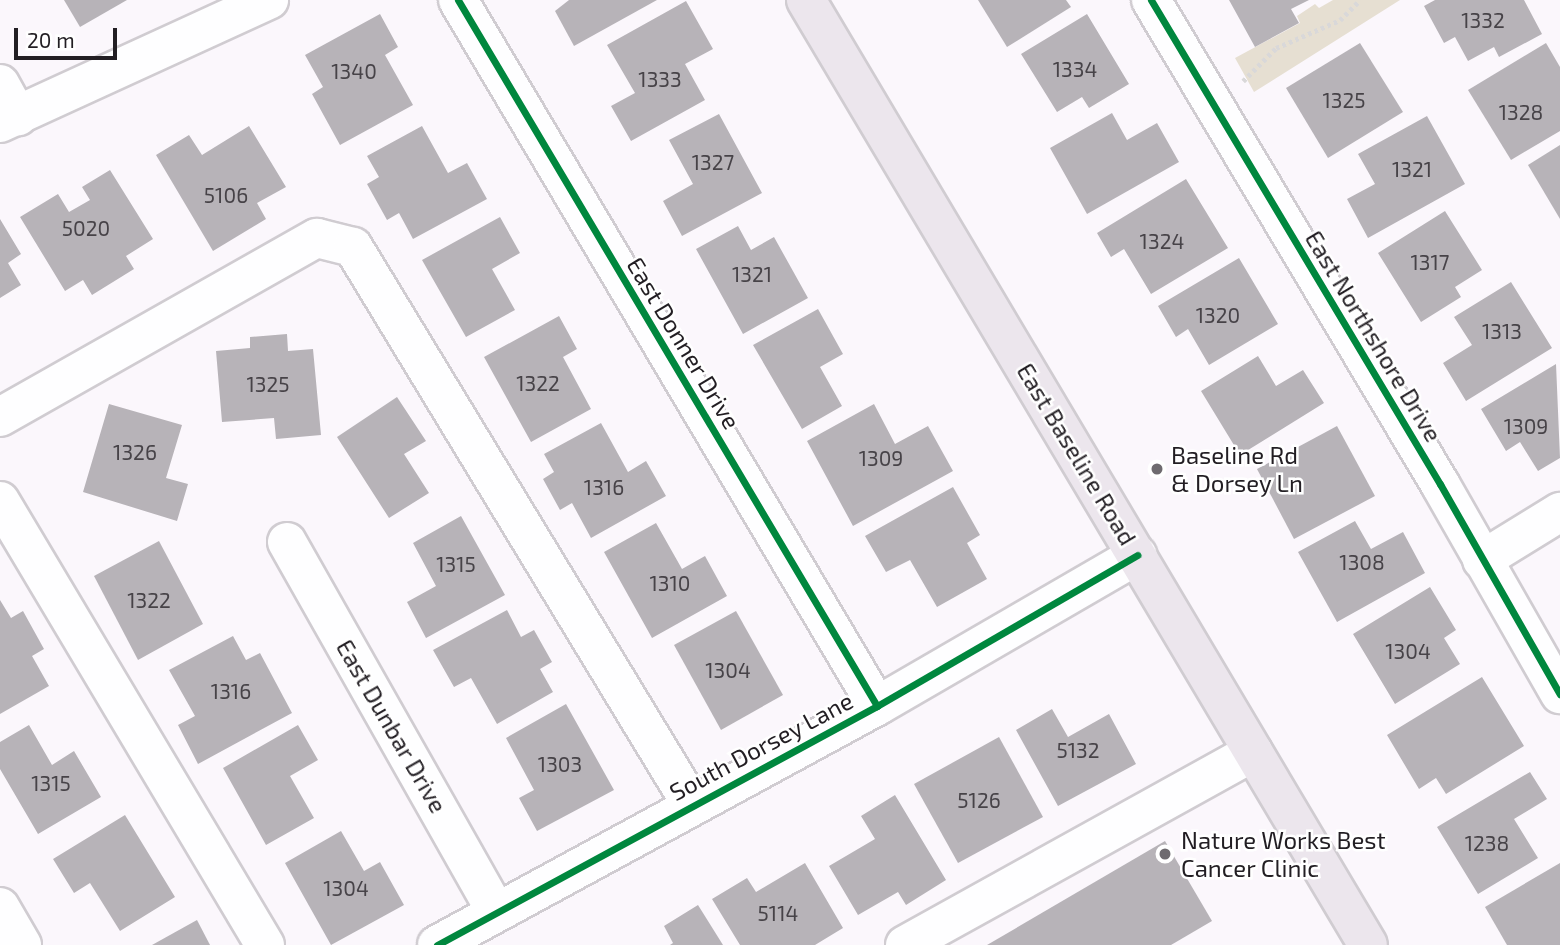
<!DOCTYPE html>
<html>
<head>
<meta charset="utf-8">
<style>
  body { margin:0 }
  #map { position:relative; width:1560px; height:945px; overflow:hidden; background:#fbf7fc; font-family:"Exo 2",sans-serif }
  div>[style] { position:absolute }
  .green>* { inset:0; background:#e6dfd2 }
  .building>* { inset:0; background:#b7b3b8 }
  .path>* { height:4.5px; margin-top:-2.25px; transform-origin:0; background:repeating-linear-gradient(90deg,#d9d8d9 0 3.5px,transparent 0 7px) }
  .roads { filter:drop-shadow(2px 0 #d0ccd1) drop-shadow(-2px 0 #d0ccd1) drop-shadow(0 2px #d0ccd1) drop-shadow(0 -2px #d0ccd1) }
  .minor>* { height:38px; margin:-19px; padding:0 19px; transform-origin:19px; border-radius:19px; background:#fefeff }
  .major>* { height:38px; margin:-19px; padding:0 19px; transform-origin:19px; border-radius:19px; background:#ece6ed }
  .cycleway>* { height:7px; margin:-3.5px; padding:0 3.5px; transform-origin:3.5px; border-radius:3.5px; background:#00873e }
  .dots>* { width:19px; height:19px; translate:-50% -50%; box-sizing:border-box; border:4px solid #fff; border-radius:50% }
  span { translate:-50% -50%; white-space:nowrap; text-align:center; line-height:1.15; -webkit-text-stroke:5px #fff; paint-order:stroke }
  .number-label { font-size:21px; color:#474348 }
  .number-label span { -webkit-text-stroke-width:0 }
  .street-label { font-size:24px; color:#221e23 }
  .poi-label { font-size:24px; color:#221e23 }
  .left { translate:0 -50%; text-align:left }
  .scale { position:absolute; left:14px; top:28px; width:103px; height:32px; box-sizing:border-box; border:4px solid #221e23; border-top:0; padding-left:9px; font-size:21px; line-height:24px; white-space:nowrap; color:#221e23; -webkit-text-stroke:5px #fff; paint-order:stroke }
</style>
</head>
<body>
<div id="map">
  <div class="green">
    <div style="clip-path:polygon(1333px 0,1400px 0,1254px 92px,1235px 58px,1300px 23px,1297px 16px,1315px 4px,1319px 8px)"></div>
  </div>
  <div class="building">
    <div style="clip-path:polygon(64px 0,127px 0,80px 27px)"></div>
    <div style="clip-path:polygon(569px 0,657px 0,574px 46px,555px 11px)"></div>
    <div style="clip-path:polygon(978px 0,1066px 0,1071px 7px,1007px 47px)"></div>
    <div style="clip-path:polygon(1229px 0,1309px 0,1291px 9px,1299px 23px,1255px 47px)"></div>
    <div style="clip-path:polygon(1435px 0,1524px 0,1542px 34px,1499px 57px,1494px 47px,1468px 61px,1455px 37px,1444px 43px,1424px 6px)"></div>
    <div style="clip-path:polygon(686px 1px,713px 49px,685px 64px,705px 100px,631px 141px,611px 106px,635px 93px,607px 45px)"></div>
    <div style="clip-path:polygon(380px 14px,398px 47px,385px 55px,413px 105px,340px 145px,312px 94px,323px 87px,305px 55px)"></div>
    <div style="clip-path:polygon(1087px 14px,1129px 84px,1089px 108px,1082px 97px,1057px 112px,1021px 54px)"></div>
    <div style="clip-path:polygon(1360px 43px,1403px 112px,1328px 158px,1286px 88px)"></div>
    <div style="clip-path:polygon(1546px 43px,1560px 67px,1560px 131px,1511px 160px,1468px 90px)"></div>
    <div style="clip-path:polygon(1112px 113px,1127px 140px,1157px 123px,1179px 162px,1087px 214px,1050px 148px)"></div>
    <div style="clip-path:polygon(719px 114px,762px 193px,682px 236px,663px 201px,693px 184px,669px 140px)"></div>
    <div style="clip-path:polygon(1427px 116px,1465px 184px,1368px 238px,1347px 199px,1375px 184px,1358px 154px)"></div>
    <div style="clip-path:polygon(249px 126px,286px 187px,257px 203px,266px 219px,213px 251px,156px 155px,189px 135px,202px 155px)"></div>
    <div style="clip-path:polygon(422px 126px,448px 173px,467px 163px,487px 199px,413px 239px,399px 213px,387px 220px,367px 184px,379px 177px,367px 156px)"></div>
    <div style="clip-path:polygon(1560px 145px,1560px 219px,1528px 165px)"></div>
    <div style="clip-path:polygon(110px 170px,153px 239px,126px 256px,134px 269px,92px 295px,83px 280px,65px 291px,20px 217px,58px 194px,69px 212px,90px 200px,82px 187px)"></div>
    <div style="clip-path:polygon(1186px 179px,1228px 248px,1151px 294px,1124px 249px,1111px 257px,1097px 233px)"></div>
    <div style="clip-path:polygon(1445px 211px,1482px 270px,1455px 287px,1461px 297px,1421px 322px,1378px 253px)"></div>
    <div style="clip-path:polygon(500px 217px,520px 253px,492px 269px,515px 310px,466px 337px,422px 260px)"></div>
    <div style="clip-path:polygon(0 219px,21px 254px,8px 263px,21px 285px,0 298px)"></div>
    <div style="clip-path:polygon(738px 226px,751px 250px,774px 237px,808px 298px,743px 334px,696px 249px)"></div>
    <div style="clip-path:polygon(1239px 258px,1278px 324px,1209px 365px,1188px 329px,1176px 337px,1158px 306px)"></div>
    <div style="clip-path:polygon(1511px 282px,1552px 348px,1466px 401px,1443px 363px,1472px 345px,1454px 317px)"></div>
    <div style="clip-path:polygon(818px 309px,843px 354px,820px 367px,842px 406px,802px 429px,753px 345px)"></div>
    <div style="clip-path:polygon(559px 316px,577px 349px,563px 357px,591px 409px,531px 442px,484px 357px)"></div>
    <div style="clip-path:polygon(287px 334px,288px 351px,313px 349px,321px 435px,276px 439px,274px 418px,222px 422px,216px 351px,250px 348px,250px 337px)"></div>
    <div style="clip-path:polygon(1258px 356px,1276px 386px,1303px 370px,1324px 403px,1240px 455px,1201px 391px)"></div>
    <div style="clip-path:polygon(1556px 364px,1560px 458px,1538px 471px,1520px 442px,1506px 451px,1481px 409px)"></div>
    <div style="clip-path:polygon(397px 397px,426px 441px,404px 454px,429px 493px,389px 518px,337px 437px)"></div>
    <div style="clip-path:polygon(109px 404px,182px 425px,166px 478px,188px 484px,177px 521px,83px 492px)"></div>
    <div style="clip-path:polygon(874px 404px,895px 444px,928px 426px,953px 471px,853px 526px,807px 441px)"></div>
    <div style="clip-path:polygon(601px 423px,628px 472px,646px 461px,666px 496px,591px 538px,572px 503px,560px 510px,543px 479px,554px 472px,544px 454px)"></div>
    <div style="clip-path:polygon(1337px 426px,1375px 496px,1294px 539px,1257px 469px)"></div>
    <div style="clip-path:polygon(953px 487px,980px 535px,967px 543px,987px 579px,937px 607px,910px 560px,886px 572px,865px 536px)"></div>
    <div style="clip-path:polygon(461px 516px,505px 595px,426px 638px,407px 602px,436px 586px,413px 543px)"></div>
    <div style="clip-path:polygon(1355px 521px,1371px 549px,1403px 532px,1425px 573px,1337px 622px,1298px 552px)"></div>
    <div style="clip-path:polygon(656px 523px,682px 569px,705px 556px,727px 596px,652px 638px,604px 552px)"></div>
    <div style="clip-path:polygon(159px 541px,203px 624px,138px 660px,94px 576px)"></div>
    <div style="clip-path:polygon(1430px 587px,1456px 630px,1444px 638px,1460px 664px,1395px 704px,1353px 634px)"></div>
    <div style="clip-path:polygon(0 600px,11px 618px,23px 611px,44px 649px,32px 656px,49px 686px,0 714px)"></div>
    <div style="clip-path:polygon(507px 610px,521px 637px,534px 630px,552px 662px,540px 669px,553px 692px,497px 724px,471px 678px,454px 687px,433px 650px)"></div>
    <div style="clip-path:polygon(736px 611px,783px 695px,721px 730px,674px 645px)"></div>
    <div style="clip-path:polygon(233px 636px,246px 660px,260px 653px,292px 713px,198px 764px,178px 725px,195px 716px,169px 670px)"></div>
    <div style="clip-path:polygon(1482px 677px,1524px 746px,1446px 794px,1436px 778px,1419px 789px,1387px 735px)"></div>
    <div style="clip-path:polygon(566px 704px,614px 790px,537px 831px,519px 798px,534px 790px,506px 738px)"></div>
    <div style="clip-path:polygon(1052px 709px,1068px 737px,1109px 714px,1136px 764px,1058px 806px,1016px 730px)"></div>
    <div style="clip-path:polygon(29px 725px,52px 765px,74px 751px,101px 797px,38px 834px,0 769px,0 742px)"></div>
    <div style="clip-path:polygon(298px 725px,318px 760px,290px 776px,314px 818px,266px 845px,223px 768px)"></div>
    <div style="clip-path:polygon(999px 737px,1043px 817px,958px 863px,914px 784px)"></div>
    <div style="clip-path:polygon(1530px 772px,1547px 799px,1514px 819px,1538px 858px,1478px 894px,1437px 827px)"></div>
    <div style="clip-path:polygon(895px 795px,946px 880px,906px 905px,898px 892px,858px 915px,829px 866px,875px 839px,861px 816px)"></div>
    <div style="clip-path:polygon(125px 815px,175px 897px,120px 931px,90px 883px,74px 893px,53px 859px)"></div>
    <div style="clip-path:polygon(341px 831px,364px 871px,380px 862px,404px 905px,331px 945px,285px 863px)"></div>
    <div style="clip-path:polygon(1165px 841px,1212px 921px,1171px 945px,987px 945px)"></div>
    <div style="clip-path:polygon(805px 863px,843px 928px,815px 945px,740px 945px,712px 899px,747px 878px,756px 892px)"></div>
    <div style="clip-path:polygon(1560px 863px,1560px 945px,1507px 945px,1485px 907px)"></div>
    <div style="clip-path:polygon(698px 905px,723px 945px,670px 945px,673px 943px,664px 926px)"></div>
    <div style="clip-path:polygon(197px 920px,210px 945px,152px 945px)"></div>
  </div>
  <div class="path">
    <div style="left:1243px;top:81px;width:47px;rotate:-45deg"></div>
    <div style="left:1276px;top:48px;width:70px;rotate:-23.6deg"></div>
    <div style="left:1340px;top:20px;width:28px;rotate:-45deg"></div>
  </div>
  <div class="roads">
    <div class="minor">
      <div style="left:458px;top:0;width:821px;rotate:59.31deg"></div>
      <div style="left:1151px;top:0;width:564px;rotate:59.16deg"></div>
      <div style="left:1440px;top:484px;width:242px;rotate:60.3deg"></div>
      <div style="left:0;top:84px;width:37px;rotate:61deg"></div>
      <div style="left:0;top:123px;width:296px;rotate:-24.6deg"></div>
      <div style="left:0;top:417px;width:364px;rotate:-29.5deg"></div>
      <div style="left:317px;top:238px;width:37px;rotate:14deg"></div>
      <div style="left:353px;top:247px;width:653px;rotate:58.72deg"></div>
      <div style="left:0;top:501px;width:517px;rotate:59.17deg"></div>
      <div style="left:287px;top:542px;width:424px;rotate:60.5deg"></div>
      <div style="left:1482px;top:560px;width:92px;rotate:-31.6deg"></div>
      <div style="left:0;top:907px;width:44px;rotate:59.9deg"></div>
      <div style="left:437px;top:945px;width:501px;rotate:-28.51deg"></div>
      <div style="left:877px;top:706px;width:301px;rotate:-30.1deg"></div>
      <div style="left:905px;top:945px;width:398px;rotate:-29deg"></div>
    </div>
    <div class="major">
      <div style="left:806px;top:0;width:1099px;rotate:59.26deg"></div>
    </div>
  </div>
  <div class="cycleway">
    <div style="left:458px;top:0;width:821px;rotate:59.31deg"></div>
    <div style="left:1151px;top:0;width:564px;rotate:59.16deg"></div>
    <div style="left:1440px;top:484px;width:242px;rotate:60.3deg"></div>
    <div style="left:437px;top:945px;width:501px;rotate:-28.51deg"></div>
    <div style="left:877px;top:706px;width:301px;rotate:-30.1deg"></div>
  </div>
  <div class="dots">
    <div style="left:1157px;top:469px;background:#6e6a6f"></div>
    <div style="left:1165px;top:854px;background:#6e6a6f"></div>
  </div>
  <div class="number-label">
    <span style="left:1483px;top:20px">1332</span>
    <span style="left:1075px;top:69px">1334</span>
    <span style="left:354px;top:71px">1340</span>
    <span style="left:660px;top:79px">1333</span>
    <span style="left:1344px;top:100px">1325</span>
    <span style="left:1521px;top:112px">1328</span>
    <span style="left:713px;top:162px">1327</span>
    <span style="left:1412px;top:169px">1321</span>
    <span style="left:226px;top:195px">5106</span>
    <span style="left:86px;top:228px">5020</span>
    <span style="left:1162px;top:241px">1324</span>
    <span style="left:1430px;top:262px">1317</span>
    <span style="left:752px;top:274px">1321</span>
    <span style="left:1218px;top:315px">1320</span>
    <span style="left:1502px;top:331px">1313</span>
    <span style="left:538px;top:383px">1322</span>
    <span style="left:268px;top:384px">1325</span>
    <span style="left:1526px;top:426px">1309</span>
    <span style="left:135px;top:452px">1326</span>
    <span style="left:881px;top:458px">1309</span>
    <span style="left:604px;top:487px">1316</span>
    <span style="left:1362px;top:562px">1308</span>
    <span style="left:456px;top:564px">1315</span>
    <span style="left:670px;top:583px">1310</span>
    <span style="left:149px;top:600px">1322</span>
    <span style="left:1408px;top:651px">1304</span>
    <span style="left:728px;top:670px">1304</span>
    <span style="left:231px;top:691px">1316</span>
    <span style="left:1078px;top:750px">5132</span>
    <span style="left:560px;top:764px">1303</span>
    <span style="left:51px;top:783px">1315</span>
    <span style="left:979px;top:800px">5126</span>
    <span style="left:1487px;top:843px">1238</span>
    <span style="left:346px;top:888px">1304</span>
    <span style="left:778px;top:913px">5114</span>
  </div>
  <div class="street-label">
    <span style="left:1374px;top:336px;rotate:59deg">East Northshore Drive</span>
    <span style="left:684px;top:343px;rotate:59deg">East Donner Drive</span>
    <span style="left:1077px;top:454px;rotate:59deg">East Baseline Road</span>
    <span style="left:392px;top:726px;rotate:60deg">East Dunbar Drive</span>
    <span style="left:761px;top:746px;rotate:-28deg">South Dorsey Lane</span>
  </div>
  <div class="poi-label">
    <span class="left" style="left:1171px;top:469px">Baseline Rd<br>&amp; Dorsey Ln</span>
    <span class="left" style="left:1181px;top:854px">Nature Works Best<br>Cancer Clinic</span>
  </div>
  <div class="scale">20 m</div>
</div>
</body>
</html>
